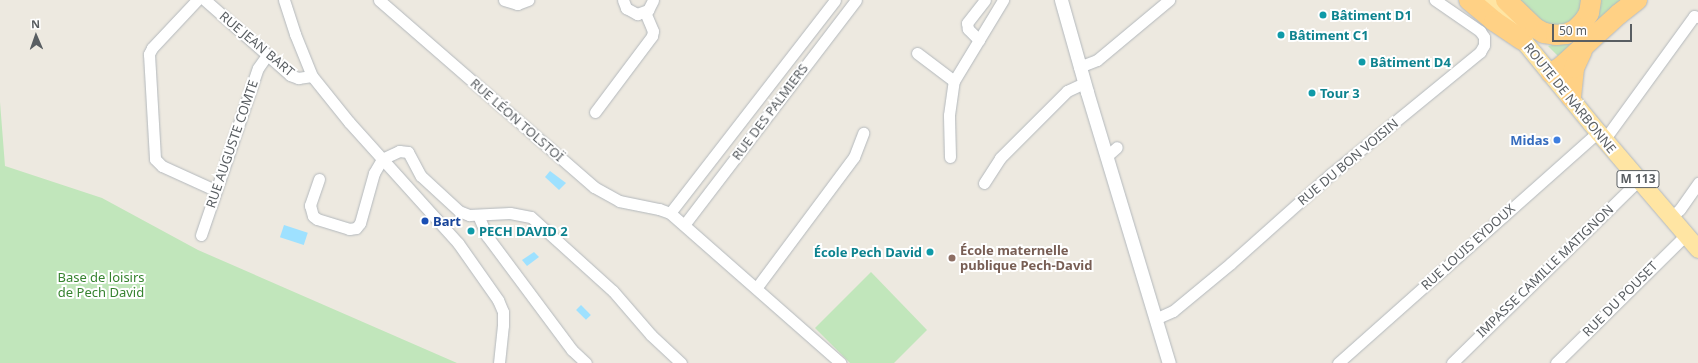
<!DOCTYPE html>
<html>
<head>
<meta charset="utf-8">
<style>
	body { margin:0 }
	#map { position:relative; width:1698px; height:363px; overflow:hidden; background:#ede9e0; font-family:"Noto Sans",sans-serif }
	div>[style] { position:absolute }
	.green>* { inset:0; background:#c1e6bb }
	.water>* { inset:0; background:#9ee1ff; transform-origin:0 0 }
	.roads { filter:drop-shadow(0 0 1px #b3b8bc) drop-shadow(0 0 1px #b3b8bc) }
	.minor>* { height:11px; margin:-5.5px; padding:0 5.5px; transform-origin:5.5px; border-radius:5.5px; background:#fff }
	.tertiary>* { height:13px; margin:-6.5px; padding:0 6.5px; transform-origin:6.5px; border-radius:6.5px; background:#fff }
	.primary>* { height:17px; margin:-8.5px; padding:0 8.5px; transform-origin:8.5px; border-radius:8.5px; background:#ffe5a3 }
	.motorway>* { height:20px; margin:-10px; padding:0 10px; transform-origin:10px; border-radius:10px; background:#ffd185 }
	.dots>* { width:11px; height:11px; translate:-50% -50%; box-sizing:border-box; border:2px solid #fff; border-radius:50% }
	span { translate:-50% -50%; white-space:nowrap; text-align:center; line-height:1.15; -webkit-text-stroke:4px #fff; paint-order:stroke }
	.shield-label span { padding:1px 3px; background:#fff; border:1px solid; border-radius:3px; -webkit-text-stroke-width:0 }
	.shield-label { font-size:12px; color:#595e62; font-weight:700 }
	.culture-label { font-size:13px; color:#0d838f; font-weight:700 }
	.left { translate:0 -50%; text-align:left }
	.right { translate:-100% -50%; text-align:right }
	.street-label { font-size:13px; color:#595e62 }
	.shop-label { font-size:13px; color:#366cbe; font-weight:700 }
	.transit-label { font-size:13px; color:#164399; font-weight:700 }
	.education-label { font-size:13px; color:#785e54; font-weight:700 }
	.park-label { font-size:13px; color:#378330 }
	.north { position:absolute; left:16px; top:16px; width:40px; height:40px; -webkit-text-stroke:3px #fff; paint-order:stroke; rotate:358deg; font-size:11px; font-weight:700; line-height:16px; text-align:center; color:#595e62 }
	.north::after { content:''; display:block; margin:auto; width:14px; height:18px; background:#595e62; clip-path:polygon(50% 0,100% 100%,50% 72%,0 100%) }
	.scale { position:absolute; left:1552px; top:24px; width:80px; height:18px; box-sizing:border-box; border:2px solid #595e62; border-top:0; padding-left:5px; font-size:12px; line-height:14px; white-space:nowrap; color:#595e62; -webkit-text-stroke:3px #fff; paint-order:stroke }
</style>
</head>
<body>
<div id="map">
	<div class="green">
		<div style="clip-path:polygon(1516px 0,1582px 0,1580px 11px,1566px 26px,1547px 28px)"></div>
		<div style="clip-path:polygon(1597px 0,1629px 0,1560px 58px,1548px 46px,1555px 44px)"></div>
		<div style="clip-path:polygon(0 102px,5px 166px,102px 198px,198px 250px,457px 363px,0 363px)"></div>
		<div style="clip-path:polygon(871px 272px,927px 330px,894px 363px,850px 363px,815px 328px)"></div>
	</div>
	<div class="water">
		<div style="clip-path:polygon(550px 171px,566px 183px,559px 190px,545px 177px)"></div>
		<div style="left:284px;top:225px;width:25px;height:13px;rotate:18deg"></div>
		<div style="clip-path:polygon(534px 252px,539px 257px,527px 266px,522px 260px)"></div>
		<div style="left:581px;top:305px;width:14px;height:7px;rotate:45deg"></div>
	</div>
	<div class="roads">
		<div class="minor">
			<div style="left:197px;top:0;width:66px;rotate:133.2deg"></div>
			<div style="left:152px;top:48px;width:7px;rotate:117deg"></div>
			<div style="left:149px;top:54px;width:105px;rotate:86.7deg"></div>
			<div style="left:155px;top:159px;width:10px;rotate:45deg"></div>
			<div style="left:162px;top:166px;width:58px;rotate:24.4deg"></div>
			<div style="left:205px;top:0;width:113px;rotate:41.4deg"></div>
			<div style="left:290px;top:75px;width:9px;rotate:21deg"></div>
			<div style="left:298px;top:78px;width:14px;rotate:-8deg"></div>
			<div style="left:284px;top:0;width:36px;rotate:72deg"></div>
			<div style="left:295px;top:34px;width:45px;rotate:68deg"></div>
			<div style="left:312px;top:76px;width:59px;rotate:51.2deg"></div>
			<div style="left:349px;top:122px;width:163px;rotate:48deg"></div>
			<div style="left:458px;top:243px;width:70px;rotate:54.9deg"></div>
			<div style="left:498px;top:300px;width:13px;rotate:67deg"></div>
			<div style="left:503px;top:312px;width:13px;rotate:90deg"></div>
			<div style="left:503px;top:325px;width:38px;rotate:96deg"></div>
			<div style="left:379px;top:0;width:285px;rotate:41deg"></div>
			<div style="left:594px;top:187px;width:29px;rotate:29deg"></div>
			<div style="left:619px;top:201px;width:41px;rotate:11.3deg"></div>
			<div style="left:659px;top:209px;width:12px;rotate:20deg"></div>
			<div style="left:670px;top:213px;width:227px;rotate:41.3deg"></div>
			<div style="left:504px;top:0;width:14px;rotate:17deg"></div>
			<div style="left:517px;top:4px;width:12px;rotate:-20deg"></div>
			<div style="left:623px;top:0;width:9px;rotate:69deg"></div>
			<div style="left:626px;top:8px;width:13px;rotate:29deg"></div>
			<div style="left:637px;top:14px;width:12px;rotate:-20deg"></div>
			<div style="left:648px;top:10px;width:11px;rotate:-63deg"></div>
			<div style="left:979px;top:40px;width:16px;rotate:-135deg"></div>
			<div style="left:968px;top:29px;width:6px;rotate:-99deg"></div>
			<div style="left:967px;top:23px;width:29px;rotate:-52deg"></div>
			<div style="left:917px;top:53px;width:46px;rotate:37.1deg"></div>
			<div style="left:1079px;top:67px;width:19px;rotate:-21deg"></div>
			<div style="left:1097px;top:60px;width:94px;rotate:-39.8deg"></div>
			<div style="left:595px;top:112px;width:95px;rotate:-53.1deg"></div>
			<div style="left:652px;top:36px;width:5px;rotate:-79deg"></div>
			<div style="left:653px;top:31px;width:21px;rotate:-113deg"></div>
			<div style="left:1604px;top:140px;width:153px;rotate:-54deg"></div>
			<div style="left:1694px;top:16px;width:4px;rotate:14deg"></div>
			<div style="left:1107px;top:156px;width:13px;rotate:-42deg"></div>
			<div style="left:950px;top:157px;width:42px;rotate:-91.4deg"></div>
			<div style="left:949px;top:115px;width:34px;rotate:-82deg"></div>
			<div style="left:954px;top:81px;width:95px;rotate:-58.8deg"></div>
			<div style="left:319px;top:179px;width:28px;rotate:109deg"></div>
			<div style="left:310px;top:205px;width:11px;rotate:75deg"></div>
			<div style="left:313px;top:216px;width:5px;rotate:37deg"></div>
			<div style="left:317px;top:219px;width:34px;rotate:17deg"></div>
			<div style="left:349px;top:229px;width:7px;rotate:-8deg"></div>
			<div style="left:356px;top:228px;width:6px;rotate:-51deg"></div>
			<div style="left:360px;top:223px;width:52px;rotate:-74.4deg"></div>
			<div style="left:374px;top:173px;width:16px;rotate:-60deg"></div>
			<div style="left:382px;top:159px;width:19px;rotate:-25deg"></div>
			<div style="left:399px;top:151px;width:9px;rotate:6deg"></div>
			<div style="left:408px;top:152px;width:27px;rotate:62deg"></div>
			<div style="left:421px;top:176px;width:52px;rotate:42.6deg"></div>
			<div style="left:459px;top:211px;width:11px;rotate:22deg"></div>
			<div style="left:469px;top:215px;width:41px;rotate:-2.8deg"></div>
			<div style="left:510px;top:213px;width:21px;rotate:11deg"></div>
			<div style="left:531px;top:217px;width:110px;rotate:42.1deg"></div>
			<div style="left:613px;top:291px;width:58px;rotate:49.2deg"></div>
			<div style="left:651px;top:335px;width:41px;rotate:43deg"></div>
			<div style="left:984px;top:183px;width:30px;rotate:-57deg"></div>
			<div style="left:1000px;top:158px;width:95px;rotate:-45deg"></div>
			<div style="left:1067px;top:91px;width:19px;rotate:-25deg"></div>
			<div style="left:670px;top:213px;width:269px;rotate:-52.2deg"></div>
			<div style="left:478px;top:215px;width:23px;rotate:67deg"></div>
			<div style="left:487px;top:236px;width:142px;rotate:53.3deg"></div>
			<div style="left:572px;top:350px;width:19px;rotate:43deg"></div>
			<div style="left:1670px;top:218px;width:13px;rotate:-42deg"></div>
			<div style="left:1680px;top:209px;width:32px;rotate:-55deg"></div>
			<div style="left:684px;top:225px;width:283px;rotate:-52.6deg"></div>
			<div style="left:201px;top:235px;width:176px;rotate:-71.2deg"></div>
			<div style="left:258px;top:68px;width:16px;rotate:-55deg"></div>
			<div style="left:757px;top:287px;width:162px;rotate:-53.3deg"></div>
			<div style="left:854px;top:157px;width:26px;rotate:-69deg"></div>
			<div style="left:1155px;top:319px;width:20px;rotate:-24deg"></div>
			<div style="left:1173px;top:311px;width:75px;rotate:-39.6deg"></div>
			<div style="left:1231px;top:263px;width:134px;rotate:-41.7deg"></div>
			<div style="left:1331px;top:174px;width:193px;rotate:-39.3deg"></div>
			<div style="left:1480px;top:52px;width:8px;rotate:-60deg"></div>
			<div style="left:1484px;top:45px;width:8px;rotate:-90deg"></div>
			<div style="left:1484px;top:37px;width:7px;rotate:-124deg"></div>
			<div style="left:1480px;top:31px;width:55px;rotate:-145.4deg"></div>
			<div style="left:1338px;top:363px;width:348px;rotate:-41.6deg"></div>
			<div style="left:1452px;top:363px;width:262px;rotate:-44.4deg"></div>
			<div style="left:1556px;top:363px;width:181px;rotate:-44.6deg"></div>
		</div>
		<div class="tertiary">
			<div style="left:1061px;top:0;width:96px;rotate:74.2deg"></div>
			<div style="left:1087px;top:92px;width:283px;rotate:73.2deg"></div>
		</div>
		<div class="primary">
			<div style="left:1490px;top:0;width:171px;rotate:50.7deg"></div>
			<div style="left:1598px;top:132px;width:154px;rotate:49.5deg"></div>
		</div>
		<div class="motorway">
			<div style="left:1469px;top:0;width:33px;rotate:40deg"></div>
			<div style="left:1494px;top:21px;width:34px;rotate:34deg"></div>
			<div style="left:1506px;top:0;width:40px;rotate:44deg"></div>
			<div style="left:1535px;top:28px;width:10px;rotate:29deg"></div>
			<div style="left:1544px;top:33px;width:12px;rotate:9deg"></div>
			<div style="left:1556px;top:35px;width:10px;rotate:-6deg"></div>
			<div style="left:1566px;top:34px;width:10px;rotate:-24deg"></div>
			<div style="left:1575px;top:30px;width:13px;rotate:-45deg"></div>
			<div style="left:1584px;top:21px;width:9px;rotate:-58deg"></div>
			<div style="left:1589px;top:13px;width:13px;rotate:-81deg"></div>
			<div style="left:1551px;top:73px;width:13px;rotate:-32deg"></div>
			<div style="left:1562px;top:66px;width:77px;rotate:-42.4deg"></div>
			<div style="left:1619px;top:14px;width:23px;rotate:-38deg"></div>
			<div style="left:1571px;top:97px;width:29px;rotate:-84deg"></div>
			<div style="left:1574px;top:68px;width:19px;rotate:-65deg"></div>
		</div>
	</div>
	<div class="dots">
		<div style="left:1323px;top:15px;background:#0f9aa8"></div>
		<div style="left:1281px;top:35px;background:#0f9aa8"></div>
		<div style="left:1362px;top:62px;background:#0f9aa8"></div>
		<div style="left:1312px;top:93px;background:#0f9aa8"></div>
		<div style="left:1557px;top:140px;background:#3f7fe0"></div>
		<div style="left:425px;top:221px;background:#1a4fb4"></div>
		<div style="left:471px;top:231px;background:#0f9aa8"></div>
		<div style="left:930px;top:252px;background:#0f9aa8"></div>
		<div style="left:952px;top:258px;background:#8d6e63"></div>
	</div>
	<div class="shield-label">
		<span style="left:1638px;top:179px">M 113</span>
	</div>
	<div class="culture-label">
		<span class="left" style="left:1331px;top:15px">Bâtiment D1</span>
		<span class="left" style="left:1289px;top:35px">Bâtiment C1</span>
		<span class="left" style="left:1370px;top:62px">Bâtiment D4</span>
		<span class="left" style="left:1320px;top:93px">Tour 3</span>
		<span class="left" style="left:479px;top:231px">PECH DAVID 2</span>
		<span class="right" style="left:922px;top:252px">École Pech David</span>
	</div>
	<div class="street-label">
		<span style="left:257px;top:44px;rotate:40deg">RUE JEAN BART</span>
		<span style="left:1570px;top:98px;rotate:51deg">ROUTE DE NARBONNE</span>
		<span style="left:770px;top:112px;rotate:-53deg">RUE DES PALMIERS</span>
		<span style="left:517px;top:120px;rotate:41deg">RUE LÉON TOLSTOÏ</span>
		<span style="left:232px;top:144px;rotate:-71deg">RUE AUGUSTE COMTE</span>
		<span style="left:1348px;top:162px;rotate:-40deg">RUE DU BON VOISIN</span>
		<span style="left:1468px;top:247px;rotate:-42deg">RUE LOUIS EYDOUX</span>
		<span style="left:1545px;top:271px;rotate:-44deg">IMPASSE CAMILLE MATIGNON</span>
		<span style="left:1620px;top:299px;rotate:-45deg">RUE DU POUSET</span>
	</div>
	<div class="shop-label">
		<span class="right" style="left:1549px;top:140px">Midas</span>
	</div>
	<div class="transit-label">
		<span class="left" style="left:433px;top:221px">Bart</span>
	</div>
	<div class="education-label">
		<span class="left" style="left:960px;top:258px">École maternelle<br>publique Pech-David</span>
	</div>
	<div class="park-label">
		<span style="left:101px;top:285px">Base de loisirs<br>de Pech David</span>
	</div>
	<div class="north">N</div>
	<div class="scale">50 m</div>
</div>
</body>
</html>
